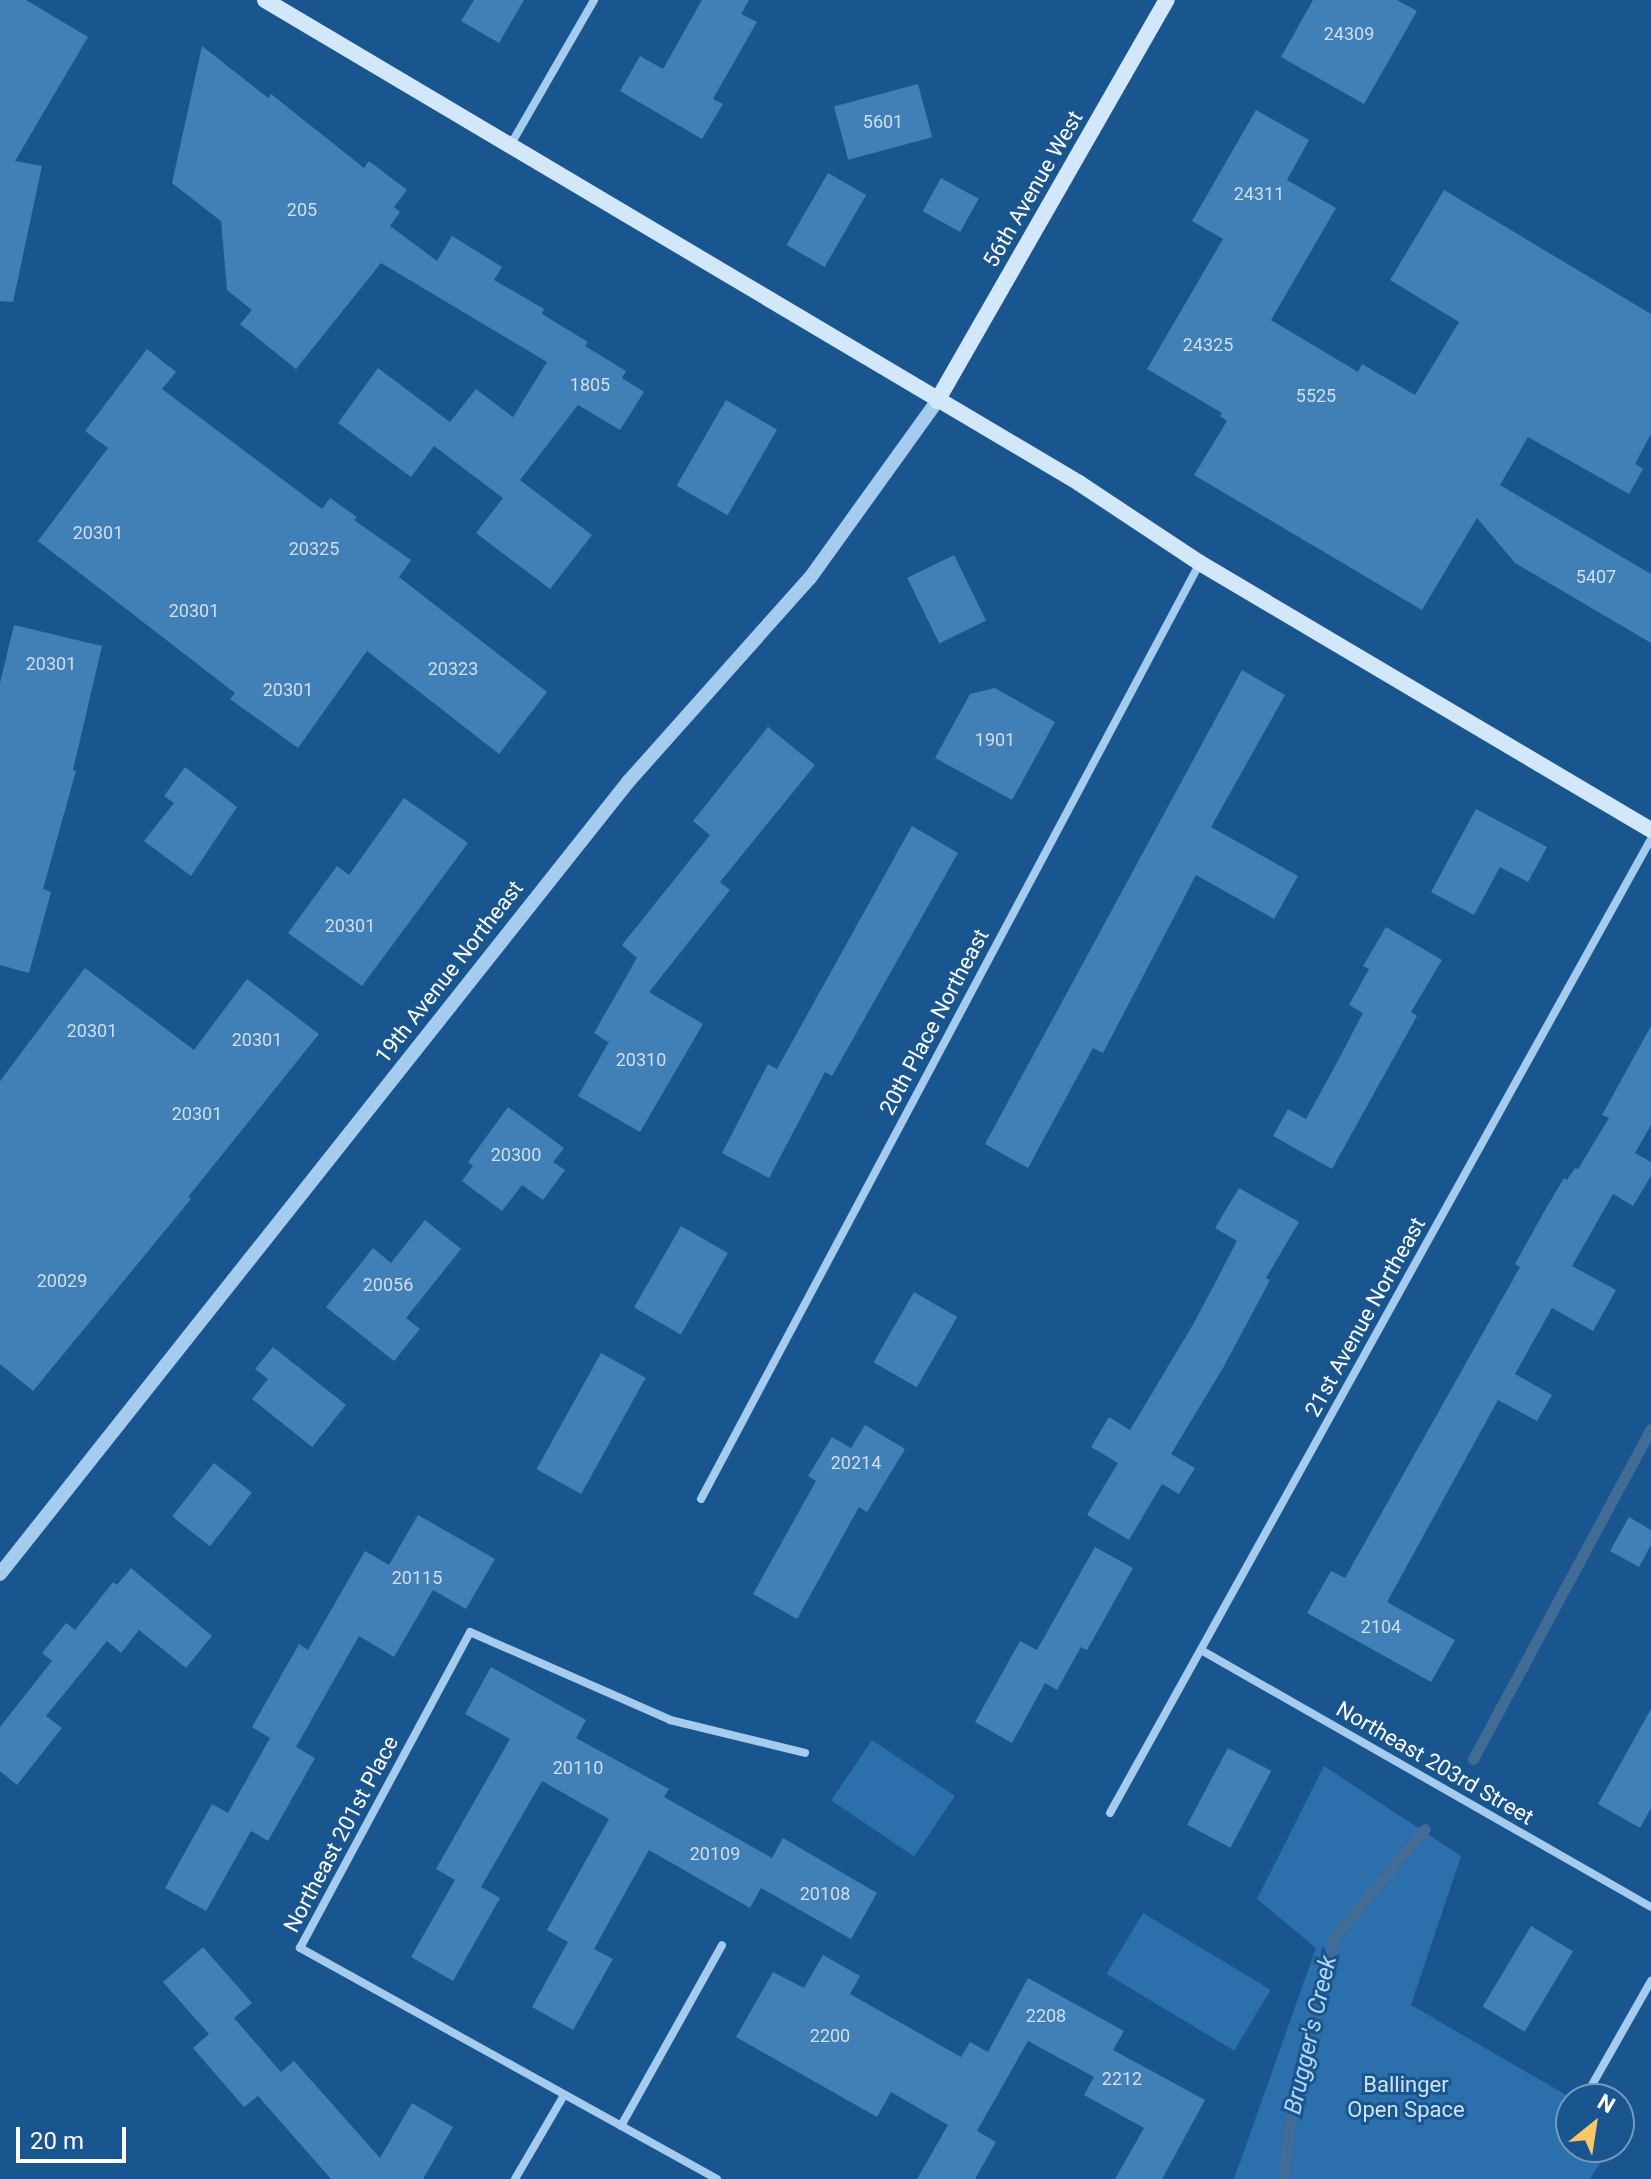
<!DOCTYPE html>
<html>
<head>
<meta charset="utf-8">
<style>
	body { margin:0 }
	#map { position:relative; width:1651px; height:2179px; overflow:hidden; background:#19558e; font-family:Roboto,sans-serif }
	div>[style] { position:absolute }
	.green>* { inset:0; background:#2b6fad; transform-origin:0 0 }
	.stream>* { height:11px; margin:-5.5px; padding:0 5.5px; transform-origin:5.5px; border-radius:5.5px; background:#406c95 }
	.building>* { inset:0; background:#417fb7; transform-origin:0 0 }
	.minor>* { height:8px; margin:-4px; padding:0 4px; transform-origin:4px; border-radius:4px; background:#a5ccef }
	.tertiary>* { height:14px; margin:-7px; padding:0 7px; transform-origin:7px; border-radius:7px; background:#a5ccef }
	.secondary>* { height:16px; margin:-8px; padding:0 8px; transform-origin:8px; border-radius:8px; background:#d3e7fa }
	span { translate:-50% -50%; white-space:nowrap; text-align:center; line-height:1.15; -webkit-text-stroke:6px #19558e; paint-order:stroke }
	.number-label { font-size:18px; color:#d0dfed }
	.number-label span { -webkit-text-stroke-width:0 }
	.street-label { font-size:22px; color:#fff }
	.park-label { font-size:22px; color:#cce4fb }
	.water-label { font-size:24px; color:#b1d6f6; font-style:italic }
	.north { position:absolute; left:1555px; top:2083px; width:80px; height:80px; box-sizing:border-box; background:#19558e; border:2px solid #7599bb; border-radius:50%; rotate:30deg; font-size:22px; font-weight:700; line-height:32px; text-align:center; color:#fff }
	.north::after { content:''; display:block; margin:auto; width:28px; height:36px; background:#ffc663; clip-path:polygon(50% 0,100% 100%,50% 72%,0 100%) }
	.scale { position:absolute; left:16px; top:2127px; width:110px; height:36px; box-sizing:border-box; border:4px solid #fff; border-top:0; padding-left:10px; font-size:24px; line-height:28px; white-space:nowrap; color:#fff; -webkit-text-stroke:6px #19558e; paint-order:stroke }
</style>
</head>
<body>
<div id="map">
	<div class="green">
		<div style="left:872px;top:1740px;width:100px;height:73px;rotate:34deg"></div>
		<div style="clip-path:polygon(1324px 1766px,1461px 1856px,1411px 2005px,1573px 2099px,1571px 2147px,1610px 2147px,1590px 2179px,1234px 2179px,1316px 1948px,1257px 1899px)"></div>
		<div style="left:1143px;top:1913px;width:149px;height:71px;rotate:31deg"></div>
	</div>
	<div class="stream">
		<div style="left:1473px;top:1759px;width:375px;rotate:-61.7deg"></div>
		<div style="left:1283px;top:2179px;width:91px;rotate:-83deg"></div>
		<div style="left:1294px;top:2089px;width:157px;rotate:-75.3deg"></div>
		<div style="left:1334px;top:1937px;width:141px;rotate:-49.9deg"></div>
	</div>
	<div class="building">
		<div style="clip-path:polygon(0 0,26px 0,88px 37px,15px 161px,42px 166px,13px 302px,0 301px)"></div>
		<div style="clip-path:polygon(474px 0,524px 0,499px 43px,461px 21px)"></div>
		<div style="clip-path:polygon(702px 0,749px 0,741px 14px,757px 22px,713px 99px,723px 104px,702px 139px,620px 91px,640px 56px,663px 69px)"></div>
		<div style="clip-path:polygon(1313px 0,1397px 0,1417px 11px,1364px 104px,1281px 57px)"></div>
		<div style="clip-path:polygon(202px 46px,268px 98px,271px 94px,364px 168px,369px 161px,407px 190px,394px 207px,400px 212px,390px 226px,437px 261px,452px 236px,502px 267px,494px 280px,544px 309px,542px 314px,588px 342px,585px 346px,626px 371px,622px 378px,644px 392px,620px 430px,578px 405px,520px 480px,592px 535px,550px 589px,476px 533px,503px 498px,434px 446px,411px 477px,338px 423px,378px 368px,450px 422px,476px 389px,513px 417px,547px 362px,381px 263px,296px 369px,240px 324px,252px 310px,227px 290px,221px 221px,172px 183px)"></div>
		<div style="left:918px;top:84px;width:55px;height:87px;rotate:75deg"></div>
		<div style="clip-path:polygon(1256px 110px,1309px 140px,1287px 180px,1336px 208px,1271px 320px,1358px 372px,1362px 364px,1415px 395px,1459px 322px,1390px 280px,1444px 190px,1651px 314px,1651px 434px,1635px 464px,1643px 469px,1629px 494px,1528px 437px,1500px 485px,1651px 574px,1651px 643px,1515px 563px,1477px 518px,1422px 610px,1194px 475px,1227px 421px,1220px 416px,1222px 413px,1147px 369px,1223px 239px,1192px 221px)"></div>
		<div style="left:828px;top:173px;width:44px;height:83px;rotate:30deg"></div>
		<div style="left:941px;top:178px;width:43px;height:38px;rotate:29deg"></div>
		<div style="clip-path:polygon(147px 349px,176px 372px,162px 389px,322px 509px,330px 498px,357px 517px,354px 520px,411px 560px,399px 577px,547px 692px,499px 754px,367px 651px,298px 748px,230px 699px,235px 693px,38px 541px,108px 448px,85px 431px)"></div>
		<div style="left:726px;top:400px;width:59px;height:99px;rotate:30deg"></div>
		<div style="left:954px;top:555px;width:73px;height:52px;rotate:64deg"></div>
		<div style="clip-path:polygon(14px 625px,102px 646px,73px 770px,76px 771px,43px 889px,51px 892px,29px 973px,0 965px,0 683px)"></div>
		<div style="clip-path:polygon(1242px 670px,1285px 695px,1211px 827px,1298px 876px,1274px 919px,1196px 875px,1103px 1053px,1093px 1048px,1028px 1168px,985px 1144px)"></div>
		<div style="clip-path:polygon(995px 688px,1055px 722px,1012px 800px,935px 758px,970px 694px)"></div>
		<div style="clip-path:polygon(768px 727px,815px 765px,720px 882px,730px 890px,649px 992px,703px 1024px,640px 1132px,578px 1096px,610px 1040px,608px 1042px,594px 1033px,637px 958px,622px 945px,710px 835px,693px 821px)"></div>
		<div style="clip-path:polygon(185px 767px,237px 807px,191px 876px,144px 841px,174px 803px,164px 796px)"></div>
		<div style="clip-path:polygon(404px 798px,468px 843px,362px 986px,288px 933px,337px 866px,349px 875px)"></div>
		<div style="clip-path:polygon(1476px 809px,1547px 847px,1528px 882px,1500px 867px,1474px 915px,1431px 892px)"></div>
		<div style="clip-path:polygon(912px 826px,958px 853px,832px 1076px,825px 1072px,769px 1178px,722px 1153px,768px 1064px,777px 1069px)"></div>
		<div style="clip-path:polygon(1386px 927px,1442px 960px,1411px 1012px,1417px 1016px,1332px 1169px,1273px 1136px,1288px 1109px,1306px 1119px,1334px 1068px,1363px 1013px,1349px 1005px,1369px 969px,1363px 966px)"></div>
		<div style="clip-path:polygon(85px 968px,194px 1050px,247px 979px,319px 1034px,188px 1197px,191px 1199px,33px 1391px,0 1364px,0 1081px)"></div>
		<div style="clip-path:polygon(1651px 1026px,1651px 1125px,1635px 1153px,1651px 1162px,1651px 1176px,1633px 1206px,1613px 1194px,1572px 1266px,1616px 1290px,1593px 1331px,1552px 1308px,1515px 1374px,1552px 1395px,1537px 1421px,1498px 1400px,1387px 1602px,1455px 1640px,1431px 1682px,1307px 1613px,1331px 1571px,1345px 1578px,1520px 1267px,1515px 1264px,1545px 1210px,1564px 1178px,1567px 1180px,1575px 1168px,1578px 1169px,1609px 1118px,1602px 1115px)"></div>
		<div style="clip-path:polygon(508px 1107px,564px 1148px,553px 1162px,565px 1170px,543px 1200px,522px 1185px,502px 1211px,462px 1181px,473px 1166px,468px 1162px)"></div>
		<div style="clip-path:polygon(1239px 1188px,1299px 1222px,1266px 1278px,1270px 1280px,1223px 1368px,1171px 1454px,1195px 1468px,1179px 1494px,1162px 1484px,1129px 1540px,1087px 1515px,1118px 1463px,1091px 1447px,1109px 1417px,1130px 1430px,1194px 1323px,1237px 1241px,1215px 1228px)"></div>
		<div style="clip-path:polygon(425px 1220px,461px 1249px,406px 1318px,420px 1329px,394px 1361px,326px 1307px,373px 1248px,391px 1263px)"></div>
		<div style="left:681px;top:1226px;width:54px;height:94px;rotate:30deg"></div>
		<div style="left:914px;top:1292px;width:50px;height:81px;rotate:30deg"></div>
		<div style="clip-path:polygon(273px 1347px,346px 1405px,312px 1447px,252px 1399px,268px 1379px,255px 1369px)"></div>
		<div style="left:601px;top:1353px;width:51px;height:133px;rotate:29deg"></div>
		<div style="clip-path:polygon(865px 1425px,905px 1449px,867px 1512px,859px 1507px,797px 1619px,753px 1594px,816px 1481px,808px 1476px,832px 1437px,851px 1448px)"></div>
		<div style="left:214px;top:1463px;width:48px;height:68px;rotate:38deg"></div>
		<div style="clip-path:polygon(418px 1515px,495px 1559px,466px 1609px,433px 1590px,394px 1657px,359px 1636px,296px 1747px,315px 1758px,268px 1841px,251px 1831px,206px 1911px,165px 1888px,212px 1804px,228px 1813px,270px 1738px,252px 1727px,299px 1644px,308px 1650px,365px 1551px,389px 1565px)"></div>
		<div style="clip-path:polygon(1629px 1517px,1651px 1530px,1651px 1545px,1639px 1567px,1610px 1551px)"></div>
		<div style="clip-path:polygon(1095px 1547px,1133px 1568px,1087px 1650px,1081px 1647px,1057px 1690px,1045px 1683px,1012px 1743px,975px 1722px,1020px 1641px,1037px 1650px)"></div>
		<div style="clip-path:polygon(131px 1568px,212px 1636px,186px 1668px,139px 1630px,121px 1653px,107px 1641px,46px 1716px,62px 1728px,17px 1785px,0 1771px,0 1727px,52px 1661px,42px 1653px,66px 1623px,75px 1630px,113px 1582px,117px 1585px)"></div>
		<div style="clip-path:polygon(491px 1667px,586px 1720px,576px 1738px,669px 1789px,664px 1797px,772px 1858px,783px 1838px,877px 1893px,851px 1939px,761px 1888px,750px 1908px,649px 1850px,594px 1949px,613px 1959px,573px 2030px,532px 2007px,568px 1942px,547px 1930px,609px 1819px,542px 1781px,481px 1887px,500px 1898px,453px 1981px,411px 1957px,455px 1880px,436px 1869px,510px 1739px,465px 1714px)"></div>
		<div style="clip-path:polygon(1651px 1709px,1651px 1808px,1640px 1828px,1598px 1804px)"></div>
		<div style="left:1228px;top:1748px;width:49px;height:87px;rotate:28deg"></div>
		<div style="left:1531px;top:1926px;width:49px;height:94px;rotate:31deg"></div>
		<div style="clip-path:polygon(203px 1947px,252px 2003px,234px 2018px,281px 2072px,294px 2061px,380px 2158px,412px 2103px,453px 2127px,423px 2179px,331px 2179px,258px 2096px,244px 2107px,193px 2048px,209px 2034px,163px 1982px)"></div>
		<div style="clip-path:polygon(823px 1955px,860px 1976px,850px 1994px,961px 2057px,970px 2042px,988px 2052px,1028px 1978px,1124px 2031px,1113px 2050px,1205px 2100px,1162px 2179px,1115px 2179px,1144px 2128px,1084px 2095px,1094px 2077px,1028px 2041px,977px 2131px,996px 2142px,975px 2179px,917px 2179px,948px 2125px,891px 2092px,877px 2117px,736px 2037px,773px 1972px,804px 1988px)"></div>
	</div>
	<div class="minor">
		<div style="left:511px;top:144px;width:166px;rotate:-60deg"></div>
		<div style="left:701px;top:1499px;width:1061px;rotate:-61.94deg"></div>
		<div style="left:1201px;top:1650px;width:518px;rotate:29.73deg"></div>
		<div style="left:1110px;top:1813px;width:1114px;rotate:-60.95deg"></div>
		<div style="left:1584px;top:2099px;width:136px;rotate:-60.4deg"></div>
		<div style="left:621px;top:2126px;width:207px;rotate:-60.8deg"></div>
		<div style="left:515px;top:2179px;width:97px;rotate:-59.7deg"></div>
		<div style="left:717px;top:2179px;width:477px;rotate:-151deg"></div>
		<div style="left:300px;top:1948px;width:359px;rotate:-61.7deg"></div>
		<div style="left:470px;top:1632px;width:219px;rotate:23.7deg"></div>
		<div style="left:670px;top:1720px;width:139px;rotate:13.7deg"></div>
	</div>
	<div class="tertiary">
		<div style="left:0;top:1574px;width:1011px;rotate:-51.59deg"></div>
		<div style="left:628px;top:782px;width:273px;rotate:-48.3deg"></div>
		<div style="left:810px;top:578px;width:218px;rotate:-54.3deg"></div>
	</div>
	<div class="secondary">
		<div style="left:265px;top:0;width:947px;rotate:30.68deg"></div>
		<div style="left:1079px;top:483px;width:145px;rotate:33.5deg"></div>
		<div style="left:1200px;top:563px;width:524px;rotate:30.63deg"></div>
		<div style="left:937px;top:401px;width:462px;rotate:-60.2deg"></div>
	</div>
	<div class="number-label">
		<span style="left:1349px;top:34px">24309</span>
		<span style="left:883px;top:122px">5601</span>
		<span style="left:1259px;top:194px">24311</span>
		<span style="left:302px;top:210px">205</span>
		<span style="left:1208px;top:345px">24325</span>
		<span style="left:590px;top:385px">1805</span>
		<span style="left:1316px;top:396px">5525</span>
		<span style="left:98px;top:533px">20301</span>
		<span style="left:314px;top:549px">20325</span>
		<span style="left:1596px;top:577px">5407</span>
		<span style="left:194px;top:611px">20301</span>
		<span style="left:51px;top:664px">20301</span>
		<span style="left:453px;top:669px">20323</span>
		<span style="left:288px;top:690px">20301</span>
		<span style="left:995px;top:740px">1901</span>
		<span style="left:350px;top:926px">20301</span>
		<span style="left:92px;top:1031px">20301</span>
		<span style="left:257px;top:1040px">20301</span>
		<span style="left:641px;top:1060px">20310</span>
		<span style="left:197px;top:1114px">20301</span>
		<span style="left:516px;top:1155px">20300</span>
		<span style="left:62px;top:1281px">20029</span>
		<span style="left:388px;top:1285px">20056</span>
		<span style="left:856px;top:1463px">20214</span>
		<span style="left:417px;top:1578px">20115</span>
		<span style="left:1381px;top:1627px">2104</span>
		<span style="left:578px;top:1768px">20110</span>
		<span style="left:715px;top:1854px">20109</span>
		<span style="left:825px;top:1894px">20108</span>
		<span style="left:1046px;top:2016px">2208</span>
		<span style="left:830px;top:2036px">2200</span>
		<span style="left:1122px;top:2079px">2212</span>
	</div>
	<div class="street-label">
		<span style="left:1033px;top:189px;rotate:-60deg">56th Avenue West</span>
		<span style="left:449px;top:972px;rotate:-52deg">19th Avenue Northeast</span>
		<span style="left:934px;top:1022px;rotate:-62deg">20th Place Northeast</span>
		<span style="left:1365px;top:1317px;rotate:-61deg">21st Avenue Northeast</span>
		<span style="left:1435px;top:1763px;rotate:30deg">Northeast 203rd Street</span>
		<span style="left:341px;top:1834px;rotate:-62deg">Northeast 201st Place</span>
	</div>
	<div class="park-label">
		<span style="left:1406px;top:2097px">Ballinger<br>Open Space</span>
	</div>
	<div class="water-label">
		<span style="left:1311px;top:2035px;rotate:-77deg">Brugger's Creek</span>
	</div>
	<div class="north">N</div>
	<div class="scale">20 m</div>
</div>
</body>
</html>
